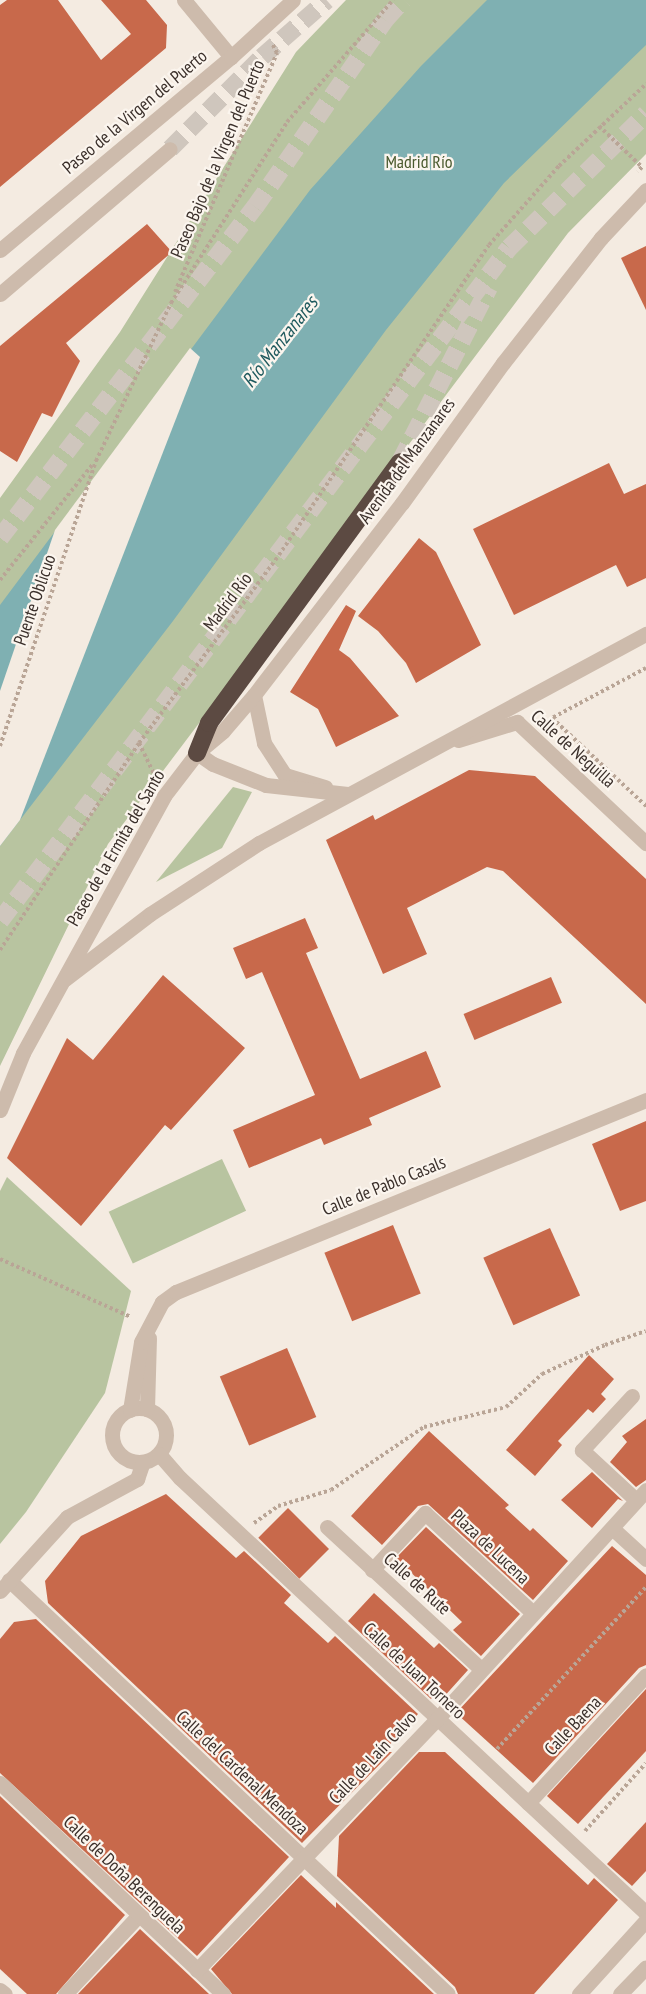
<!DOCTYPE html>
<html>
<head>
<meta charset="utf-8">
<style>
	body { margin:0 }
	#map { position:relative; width:646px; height:1994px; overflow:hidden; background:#f4ebe1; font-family:"PT Sans Narrow",sans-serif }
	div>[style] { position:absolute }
	.green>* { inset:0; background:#b8c4a0; transform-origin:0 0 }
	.water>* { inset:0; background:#7fb0b2 }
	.pier>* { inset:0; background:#f4ebe1 }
	.building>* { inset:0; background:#c8694b; transform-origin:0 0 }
	.motorway-tunnel>* { height:18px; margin-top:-9px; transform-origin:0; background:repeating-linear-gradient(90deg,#cfc6bd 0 18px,transparent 0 27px) }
	.path>* { height:4px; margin-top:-2px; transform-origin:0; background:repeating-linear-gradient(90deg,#b9a596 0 3px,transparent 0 6px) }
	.pedestrian>* { height:15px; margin:-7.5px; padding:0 7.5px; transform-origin:7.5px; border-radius:7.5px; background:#cdbbac }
	.minor>* { height:15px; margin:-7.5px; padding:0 7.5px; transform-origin:7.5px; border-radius:7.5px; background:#cdbbac }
	.minor>.ring { margin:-7.5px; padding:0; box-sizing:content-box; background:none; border:15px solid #cdbbac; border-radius:50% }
	.tertiary>* { height:15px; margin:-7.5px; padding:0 7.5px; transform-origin:7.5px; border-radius:7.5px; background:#cdbbac }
	.motorway>* { height:18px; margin:-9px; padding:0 9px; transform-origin:9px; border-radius:9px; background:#5c4a42 }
	span { translate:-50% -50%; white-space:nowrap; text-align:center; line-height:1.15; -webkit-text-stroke:4.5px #fbf5ee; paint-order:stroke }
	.street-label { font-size:18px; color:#3b302b }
	.park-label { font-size:18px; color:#4a5a2e }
	.water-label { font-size:20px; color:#1f5a5e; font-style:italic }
</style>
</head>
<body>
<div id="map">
	<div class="green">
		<div style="clip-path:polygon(346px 0,646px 0,646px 154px,568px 233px,108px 844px,0 1066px,0 498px,120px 332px,296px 52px)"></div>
		<div style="clip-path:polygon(233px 787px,252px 792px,222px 848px,156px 882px)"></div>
		<div style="left:222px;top:1159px;width:57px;height:125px;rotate:65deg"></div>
		<div style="clip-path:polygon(7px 1177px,131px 1291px,105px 1393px,26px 1512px,0 1544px,0 1191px)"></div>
	</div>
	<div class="water">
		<div style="clip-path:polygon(487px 0,646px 0,646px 45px,504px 183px,386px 330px,173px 621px,0 846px,0 605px,310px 190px,421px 66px)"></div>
	</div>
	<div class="pier">
		<div style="clip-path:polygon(190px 348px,200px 357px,20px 820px,0 846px,0 691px,55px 530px)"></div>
	</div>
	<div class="building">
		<div style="clip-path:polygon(7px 0,58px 0,101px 60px,131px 34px,101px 0,146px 0,167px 25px,166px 48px,0 187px,0 5px)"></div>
		<div style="clip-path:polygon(147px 224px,172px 252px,66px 343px,80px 361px,52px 417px,42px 413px,17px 462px,0 451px,0 346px)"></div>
		<div style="clip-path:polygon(646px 246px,646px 310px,621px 258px)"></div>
		<div style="clip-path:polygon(609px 463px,624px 494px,646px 484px,646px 578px,627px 587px,616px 565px,514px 615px,473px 529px)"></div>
		<div style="clip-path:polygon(419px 538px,436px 552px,481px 645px,416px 683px,406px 663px,378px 631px,358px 616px)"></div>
		<div style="clip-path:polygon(346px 605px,356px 611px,339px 650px,350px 658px,399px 716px,336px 747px,318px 709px,290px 692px)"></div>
		<div style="clip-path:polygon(469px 770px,535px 776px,646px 879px,646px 1004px,503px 871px,487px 867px,407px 908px,427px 954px,383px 974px,326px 840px,373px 815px,375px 820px)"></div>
		<div style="clip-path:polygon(305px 918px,318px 948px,306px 953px,360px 1079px,426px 1051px,441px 1087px,369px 1118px,372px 1125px,324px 1145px,321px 1138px,249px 1168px,233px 1130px,315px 1095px,262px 972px,246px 979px,233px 948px)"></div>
		<div style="clip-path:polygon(163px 975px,245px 1048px,171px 1130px,165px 1125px,81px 1226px,7px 1158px,67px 1038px,93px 1060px)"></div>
		<div style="left:551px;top:977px;width:28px;height:95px;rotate:67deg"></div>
		<div style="clip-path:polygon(646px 1121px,646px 1201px,620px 1211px,592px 1144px)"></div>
		<div style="left:393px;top:1225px;width:74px;height:74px;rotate:68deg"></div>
		<div style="left:550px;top:1228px;width:74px;height:73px;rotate:66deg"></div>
		<div style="left:287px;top:1348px;width:75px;height:73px;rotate:67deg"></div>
		<div style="clip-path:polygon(589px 1355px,614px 1379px,601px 1394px,606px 1399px,593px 1413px,588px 1409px,558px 1441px,562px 1445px,535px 1476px,506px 1450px)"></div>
		<div style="clip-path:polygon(646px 1419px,646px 1480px,636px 1487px,610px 1462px,627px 1442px,622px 1436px)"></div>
		<div style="clip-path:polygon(429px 1431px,509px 1505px,505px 1508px,530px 1531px,533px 1528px,568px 1561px,533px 1600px,428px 1504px,418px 1506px,382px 1545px,351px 1516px)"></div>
		<div style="clip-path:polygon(592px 1472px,623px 1501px,618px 1499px,592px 1528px,561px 1500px)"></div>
		<div style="clip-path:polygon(166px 1494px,236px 1558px,244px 1551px,291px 1595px,284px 1603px,328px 1643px,335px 1636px,418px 1714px,383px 1752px,392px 1752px,302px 1843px,48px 1603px,45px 1581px,81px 1536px)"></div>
		<div style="left:288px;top:1508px;width:58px;height:42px;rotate:45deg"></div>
		<div style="clip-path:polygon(426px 1527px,520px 1614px,481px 1656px,453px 1630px,462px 1622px,396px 1558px)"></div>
		<div style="clip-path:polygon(612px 1546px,646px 1575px,646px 1665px,639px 1668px,533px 1783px,456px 1713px)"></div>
		<div style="clip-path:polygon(374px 1593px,434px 1648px,439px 1643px,468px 1670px,441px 1700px,435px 1694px,431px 1699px,348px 1621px)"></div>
		<div style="clip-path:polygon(36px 1619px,289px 1857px,197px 1956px,0 1773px,0 1639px,14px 1622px)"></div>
		<div style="clip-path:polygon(646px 1689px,646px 1751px,578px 1824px,547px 1796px)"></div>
		<div style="clip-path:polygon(419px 1752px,445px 1752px,588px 1885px,594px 1878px,618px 1900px,534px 1994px,458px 1994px,455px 1987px,337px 1876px,339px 1836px)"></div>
		<div style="clip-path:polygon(0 1796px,125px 1915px,56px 1994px,27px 1994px,0 1969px)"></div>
		<div style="clip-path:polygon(646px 1822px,646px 1871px,632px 1886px,607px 1864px)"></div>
		<div style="clip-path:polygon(301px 1875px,336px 1908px,336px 1902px,434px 1994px,232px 1994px,211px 1969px)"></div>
		<div style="clip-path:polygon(140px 1929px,191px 1977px,209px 1994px,78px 1994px)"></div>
	</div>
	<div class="motorway-tunnel">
		<div style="left:170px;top:149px;width:130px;rotate:-45deg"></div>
		<div style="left:262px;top:57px;width:86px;rotate:-41.2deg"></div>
		<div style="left:400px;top:462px;width:196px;rotate:-63deg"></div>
		<div style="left:0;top:538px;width:418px;rotate:-52.4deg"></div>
		<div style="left:255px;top:207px;width:228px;rotate:-55.2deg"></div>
		<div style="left:385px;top:20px;width:27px;rotate:-48deg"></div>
		<div style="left:0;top:921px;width:844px;rotate:-52.9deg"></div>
		<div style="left:509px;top:248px;width:192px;rotate:-44.4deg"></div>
	</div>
	<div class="path">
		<div style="left:599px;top:126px;width:59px;rotate:43.6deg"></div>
		<div style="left:642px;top:167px;width:6px;rotate:135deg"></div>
		<div style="left:175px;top:292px;width:260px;rotate:-66.9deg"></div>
		<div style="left:277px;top:53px;width:11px;rotate:-117deg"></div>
		<div style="left:0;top:580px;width:149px;rotate:-51.3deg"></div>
		<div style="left:646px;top:668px;width:106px;rotate:152deg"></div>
		<div style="left:552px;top:718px;width:129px;rotate:43.1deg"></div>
		<div style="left:139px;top:743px;width:37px;rotate:64deg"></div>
		<div style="left:0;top:746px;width:301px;rotate:-71.4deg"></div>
		<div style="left:96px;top:461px;width:175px;rotate:-64.6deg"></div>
		<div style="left:171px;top:303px;width:215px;rotate:-57.3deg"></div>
		<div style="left:287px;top:122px;width:162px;rotate:-49deg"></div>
		<div style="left:0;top:950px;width:249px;rotate:-56.1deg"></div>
		<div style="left:139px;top:743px;width:234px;rotate:-53.3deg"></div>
		<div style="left:279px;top:555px;width:374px;rotate:-55.9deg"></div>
		<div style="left:489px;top:245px;width:106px;rotate:-48.5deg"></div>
		<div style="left:559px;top:166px;width:120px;rotate:-43.3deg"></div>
		<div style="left:0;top:1259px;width:143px;rotate:23.9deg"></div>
		<div style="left:254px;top:1523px;width:29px;rotate:-35deg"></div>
		<div style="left:278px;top:1506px;width:55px;rotate:-16.8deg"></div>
		<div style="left:331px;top:1490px;width:112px;rotate:-34.1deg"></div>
		<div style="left:424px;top:1427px;width:84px;rotate:-13.7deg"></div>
		<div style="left:506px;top:1407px;width:49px;rotate:-42.5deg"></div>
		<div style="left:542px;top:1374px;width:69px;rotate:-24.7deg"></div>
		<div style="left:605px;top:1345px;width:43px;rotate:-18.9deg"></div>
		<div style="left:497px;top:1749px;width:220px;rotate:-47.4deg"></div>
		<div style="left:585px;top:1831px;width:91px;rotate:-48.1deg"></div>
	</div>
	<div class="pedestrian">
		<div style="left:632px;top:1396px;width:74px;rotate:132.8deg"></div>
		<div style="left:582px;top:1450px;width:74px;rotate:42.8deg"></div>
		<div style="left:327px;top:1527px;width:209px;rotate:42.7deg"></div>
		<div style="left:372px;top:1570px;width:78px;rotate:-47.1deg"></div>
		<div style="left:425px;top:1513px;width:147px;rotate:42.8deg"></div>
		<div style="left:0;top:1990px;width:6px;rotate:39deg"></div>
		<div style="left:65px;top:1994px;width:107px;rotate:-46.9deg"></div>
	</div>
	<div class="minor">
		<div style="left:184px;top:0;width:74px;rotate:50.5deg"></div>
		<div style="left:0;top:250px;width:301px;rotate:-39.9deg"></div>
		<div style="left:231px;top:57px;width:84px;rotate:-42.6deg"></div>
		<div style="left:254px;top:695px;width:49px;rotate:78.2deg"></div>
		<div style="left:264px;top:743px;width:38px;rotate:57deg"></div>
		<div style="left:285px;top:775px;width:42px;rotate:16.7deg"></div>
		<div style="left:458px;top:740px;width:62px;rotate:-17deg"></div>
		<div style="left:517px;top:722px;width:177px;rotate:43.2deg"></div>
		<div style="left:197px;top:753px;width:34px;rotate:-40deg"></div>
		<div style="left:223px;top:731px;width:48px;rotate:-49.3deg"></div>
		<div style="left:254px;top:695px;width:242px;rotate:-52.4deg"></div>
		<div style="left:402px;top:503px;width:173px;rotate:-54.2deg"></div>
		<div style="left:503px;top:363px;width:159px;rotate:-51.9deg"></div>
		<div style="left:601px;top:238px;width:66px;rotate:-46.8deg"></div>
		<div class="ring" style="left:112px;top:1408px;width:39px;height:39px"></div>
		<div style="left:147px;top:1409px;width:71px;rotate:-88.4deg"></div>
		<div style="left:130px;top:1410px;width:69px;rotate:-80.8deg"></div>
		<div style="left:141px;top:1342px;width:45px;rotate:-62.3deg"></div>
		<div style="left:162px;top:1302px;width:17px;rotate:-36deg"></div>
		<div style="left:176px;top:1292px;width:508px;rotate:-22.22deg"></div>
		<div style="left:159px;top:1454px;width:32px;rotate:49deg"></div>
		<div style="left:180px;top:1478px;width:637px;rotate:43.03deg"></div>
		<div style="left:612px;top:1528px;width:46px;rotate:42.4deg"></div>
		<div style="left:9px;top:1580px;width:603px;rotate:43.32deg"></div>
		<div style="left:0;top:1591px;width:100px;rotate:-47.8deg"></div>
		<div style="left:67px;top:1517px;width:80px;rotate:-28.5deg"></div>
		<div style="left:137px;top:1479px;width:18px;rotate:-71deg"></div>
		<div style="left:0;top:1783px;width:307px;rotate:43.4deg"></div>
		<div style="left:528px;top:1803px;width:174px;rotate:-47.3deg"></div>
		<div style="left:197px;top:1970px;width:347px;rotate:-46.3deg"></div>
		<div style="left:437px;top:1719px;width:310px;rotate:-47.6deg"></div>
	</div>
	<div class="tertiary">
		<div style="left:0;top:294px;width:223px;rotate:-40.5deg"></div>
		<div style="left:65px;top:979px;width:107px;rotate:-37.4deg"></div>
		<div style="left:150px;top:914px;width:130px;rotate:-33.1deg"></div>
		<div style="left:259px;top:843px;width:440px;rotate:-28.4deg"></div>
		<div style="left:0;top:1110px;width:61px;rotate:-68deg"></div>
		<div style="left:23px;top:1053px;width:293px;rotate:-61.2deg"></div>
		<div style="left:164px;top:796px;width:54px;rotate:-52.5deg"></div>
		<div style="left:197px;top:753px;width:19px;rotate:35deg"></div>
		<div style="left:213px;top:764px;width:57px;rotate:21.6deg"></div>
		<div style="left:266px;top:785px;width:82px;rotate:6.3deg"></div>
		<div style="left:579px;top:1994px;width:100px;rotate:-47.8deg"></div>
		<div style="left:620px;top:1994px;width:37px;rotate:-46deg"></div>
	</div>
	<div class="motorway">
		<div style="left:197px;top:753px;width:32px;rotate:-68deg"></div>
		<div style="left:209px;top:723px;width:323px;rotate:-53.8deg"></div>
	</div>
	<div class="street-label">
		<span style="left:135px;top:112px;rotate:-40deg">Paseo de la Virgen del Puerto</span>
		<span style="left:218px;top:159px;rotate:-67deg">Paseo Bajo de la Virgen del Puerto</span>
		<span style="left:407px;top:461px;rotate:-54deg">Avenida del Manzanares</span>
		<span style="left:35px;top:600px;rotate:-71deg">Puente Oblicuo</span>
		<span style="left:228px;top:602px;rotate:-53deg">Madrid Río</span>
		<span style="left:573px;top:749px;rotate:42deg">Calle de Neguilla</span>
		<span style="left:116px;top:848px;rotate:-60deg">Paseo de la Ermita del Santo</span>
		<span style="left:384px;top:1186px;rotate:-22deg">Calle de Pablo Casals</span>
		<span style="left:490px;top:1547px;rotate:43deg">Plaza de Lucena</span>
		<span style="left:417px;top:1584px;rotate:42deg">Calle de Rute</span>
		<span style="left:414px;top:1671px;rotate:43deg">Calle de Juan Tornero</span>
		<span style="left:573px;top:1726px;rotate:-47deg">Calle Baena</span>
		<span style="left:373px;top:1758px;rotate:-47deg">Calle de Laín Calvo</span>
		<span style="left:242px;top:1773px;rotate:43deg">Calle del Cardenal Mendoza</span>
		<span style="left:124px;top:1875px;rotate:44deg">Calle de Doña Berenguela</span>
	</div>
	<div class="park-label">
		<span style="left:419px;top:162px">Madrid Río</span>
	</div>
	<div class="water-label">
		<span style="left:280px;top:342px;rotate:-52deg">Río Manzanares</span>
	</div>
</div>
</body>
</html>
